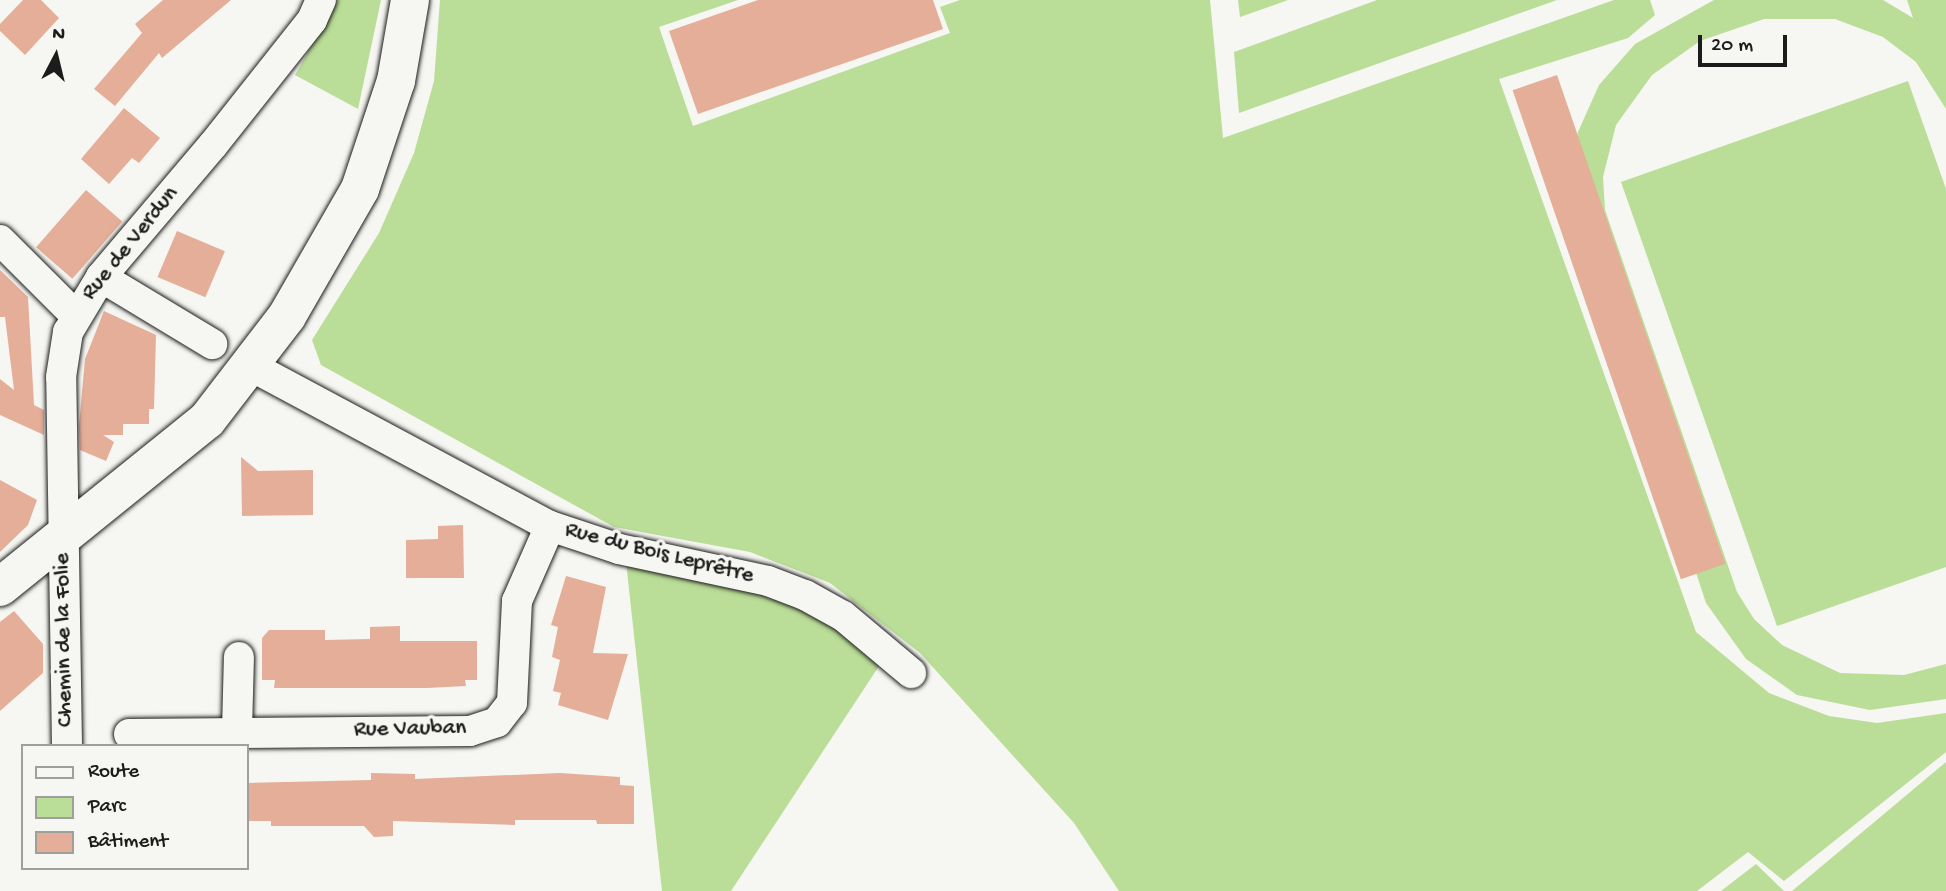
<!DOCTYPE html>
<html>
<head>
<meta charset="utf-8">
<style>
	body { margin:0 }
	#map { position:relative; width:1946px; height:891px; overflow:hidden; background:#f6f6f2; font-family:"Gochi Hand",sans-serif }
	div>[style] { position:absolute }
	.green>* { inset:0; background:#badd97 }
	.building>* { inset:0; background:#e4ae98; transform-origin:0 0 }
	.roads { filter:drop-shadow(0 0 2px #1c1c1c) drop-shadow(0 0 2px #1c1c1c) }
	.minor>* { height:30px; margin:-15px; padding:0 15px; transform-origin:15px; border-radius:15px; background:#f6f6f2 }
	.secondary>* { height:38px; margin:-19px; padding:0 19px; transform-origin:19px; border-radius:19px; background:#f6f6f2 }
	span { translate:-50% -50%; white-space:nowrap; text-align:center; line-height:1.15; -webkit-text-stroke:7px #f6f6f2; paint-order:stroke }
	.street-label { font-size:23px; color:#1c1c1c }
	.legend { position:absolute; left:21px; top:744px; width:228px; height:126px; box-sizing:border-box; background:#f6f6f2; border:2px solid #9f9f9c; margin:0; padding:9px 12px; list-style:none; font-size:21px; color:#1c1c1c }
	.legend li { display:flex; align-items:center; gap:14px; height:35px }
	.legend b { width:35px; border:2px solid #9f9f9c }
	.north { position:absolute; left:21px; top:21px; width:70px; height:70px; -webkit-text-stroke:5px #f6f6f2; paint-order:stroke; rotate:7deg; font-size:19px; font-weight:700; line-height:28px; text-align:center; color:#1c1c1c }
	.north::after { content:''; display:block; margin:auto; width:24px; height:32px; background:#1c1c1c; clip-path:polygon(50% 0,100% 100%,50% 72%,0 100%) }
	.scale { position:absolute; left:1698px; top:35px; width:89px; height:32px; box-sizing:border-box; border:4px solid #1c1c1c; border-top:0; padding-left:9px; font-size:21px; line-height:24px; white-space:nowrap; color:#1c1c1c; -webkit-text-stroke:5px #f6f6f2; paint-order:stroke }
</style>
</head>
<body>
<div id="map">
	<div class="green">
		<div style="clip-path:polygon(338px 0,381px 0,358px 109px,295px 75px)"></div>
		<div style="clip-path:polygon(440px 0,738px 0,659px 27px,693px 126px,950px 33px,940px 7px,960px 0,1210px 0,1223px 138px,1614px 0,1650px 0,1655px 15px,1628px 38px,1499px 79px,1696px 632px,1769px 693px,1829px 716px,1877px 723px,1946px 713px,1946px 752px,1784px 881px,1748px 852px,1697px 891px,1119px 891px,1074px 823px,920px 653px,830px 583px,750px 552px,614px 527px,321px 365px,312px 340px,379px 233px,414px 153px,434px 81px)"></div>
		<div style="clip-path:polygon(1238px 0,1288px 0,1240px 17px)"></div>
		<div style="clip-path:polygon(1377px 0,1557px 0,1239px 113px,1234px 52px)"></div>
		<div style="clip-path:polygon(1714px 0,1883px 0,1913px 18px,1907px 0,1946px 0,1946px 109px,1916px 62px,1883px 37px,1835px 19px,1764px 19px,1700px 41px,1652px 75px,1616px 125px,1603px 177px,1605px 210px,1737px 592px,1754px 619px,1782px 645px,1840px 673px,1904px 675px,1946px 664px,1946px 699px,1870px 710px,1797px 695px,1746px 659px,1706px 603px,1569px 187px,1578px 132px,1599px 85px,1635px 44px)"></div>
		<div style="clip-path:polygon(1908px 81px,1946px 189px,1946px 567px,1777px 626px,1621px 182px)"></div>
		<div style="clip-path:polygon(626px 562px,691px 572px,815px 609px,883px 660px,731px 891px,662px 891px)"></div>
		<div style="clip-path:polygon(1946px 762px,1946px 891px,1792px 891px)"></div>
		<div style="clip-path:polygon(1756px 864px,1784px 891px,1721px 891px)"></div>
	</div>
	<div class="building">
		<div style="clip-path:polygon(23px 0,41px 0,59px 18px,25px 55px,0 31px,0 24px)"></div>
		<div style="clip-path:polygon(163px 0,231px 0,162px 58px,159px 53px,115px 106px,94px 89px,142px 33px,135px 24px)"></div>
		<div style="clip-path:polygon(758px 0,933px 0,943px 29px,698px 114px,669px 31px)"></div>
		<div style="left:1557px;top:75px;width:517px;height:47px;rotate:71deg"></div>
		<div style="clip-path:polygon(124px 108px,160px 138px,139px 163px,132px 158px,109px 184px,81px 159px)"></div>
		<div style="left:86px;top:190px;width:48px;height:76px;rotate:41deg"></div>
		<div style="left:177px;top:231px;width:52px;height:50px;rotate:23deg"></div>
		<div style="clip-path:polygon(0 270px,28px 297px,34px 405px,44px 410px,44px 435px,0 415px,0 379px,14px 390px,5px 317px,0 317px)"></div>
		<div style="clip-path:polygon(104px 311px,156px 335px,154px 409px,149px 409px,149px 424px,123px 424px,123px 435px,103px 435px,114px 442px,106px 461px,80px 450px,79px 426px,85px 359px)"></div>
		<div style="clip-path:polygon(241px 457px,258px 471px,313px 470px,313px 515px,242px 516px)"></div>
		<div style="clip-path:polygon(0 480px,37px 500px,28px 525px,0 552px)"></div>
		<div style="clip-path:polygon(463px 525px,464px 578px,406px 578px,406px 540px,438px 539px,438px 526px)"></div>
		<div style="clip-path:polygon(566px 576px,606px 587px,593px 653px,628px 654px,608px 720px,558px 705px,561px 693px,553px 691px,560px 660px,552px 657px,558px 627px,551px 625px)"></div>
		<div style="clip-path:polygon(14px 611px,43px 644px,43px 673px,0 711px,0 622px)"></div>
		<div style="clip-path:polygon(400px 626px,400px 641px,477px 641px,477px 680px,465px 680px,466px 686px,427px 688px,274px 688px,275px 680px,262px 680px,262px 638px,269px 630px,325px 630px,325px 640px,370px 639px,370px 627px)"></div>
		<div style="clip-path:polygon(371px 773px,415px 774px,415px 779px,560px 773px,620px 777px,620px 785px,634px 786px,634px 824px,597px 824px,596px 820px,515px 820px,515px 825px,393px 821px,393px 836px,374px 837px,364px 826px,271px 826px,271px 821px,247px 821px,247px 783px,371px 780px)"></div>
	</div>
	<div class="roads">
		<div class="minor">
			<div style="left:0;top:240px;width:106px;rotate:45deg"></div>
			<div style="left:101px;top:277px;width:130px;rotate:31.1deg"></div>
			<div style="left:251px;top:366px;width:339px;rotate:28.2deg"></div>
			<div style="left:550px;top:526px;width:73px;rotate:18.4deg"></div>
			<div style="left:619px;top:549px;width:152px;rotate:12.1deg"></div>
			<div style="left:768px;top:581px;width:40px;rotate:21deg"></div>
			<div style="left:805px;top:595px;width:43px;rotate:28.9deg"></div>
			<div style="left:843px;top:616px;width:89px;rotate:40deg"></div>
			<div style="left:237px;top:731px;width:74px;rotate:-88.5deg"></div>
			<div style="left:129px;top:734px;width:341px;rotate:-0.5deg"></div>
			<div style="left:470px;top:731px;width:28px;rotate:-18deg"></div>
			<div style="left:497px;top:722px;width:24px;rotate:-52deg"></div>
			<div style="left:512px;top:703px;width:102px;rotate:-87.2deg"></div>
			<div style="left:517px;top:601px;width:82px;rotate:-66.3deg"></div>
			<div style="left:67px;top:746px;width:369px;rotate:-90.9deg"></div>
			<div style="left:61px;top:377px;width:46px;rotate:-81.2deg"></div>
			<div style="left:68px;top:332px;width:64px;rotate:-59deg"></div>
			<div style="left:101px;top:277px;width:173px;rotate:-49.7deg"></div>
			<div style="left:213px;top:145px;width:159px;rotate:-51.6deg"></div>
			<div style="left:312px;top:20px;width:22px;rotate:-66deg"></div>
		</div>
		<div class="secondary">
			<div style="left:0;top:587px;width:266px;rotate:-38.9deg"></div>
			<div style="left:207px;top:420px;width:131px;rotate:-52.4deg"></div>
			<div style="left:287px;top:316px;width:146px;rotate:-60.1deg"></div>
			<div style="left:360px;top:189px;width:114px;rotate:-71.6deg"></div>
			<div style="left:396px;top:81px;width:82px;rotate:-80.2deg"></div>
		</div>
	</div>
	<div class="street-label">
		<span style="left:131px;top:244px;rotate:-51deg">Rue de Verdun</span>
		<span style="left:659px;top:554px;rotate:14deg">Rue du Bois Leprêtre</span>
		<span style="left:65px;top:640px;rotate:-91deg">Chemin de la Folie</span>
		<span style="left:410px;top:730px;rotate:-1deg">Rue Vauban</span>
	</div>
	<ul class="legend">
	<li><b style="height:9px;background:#f6f6f2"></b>Route</li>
	<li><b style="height:19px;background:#badd97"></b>Parc</li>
	<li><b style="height:19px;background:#e4ae98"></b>Bâtiment</li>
	</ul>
	<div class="north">N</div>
	<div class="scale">20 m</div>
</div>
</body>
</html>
